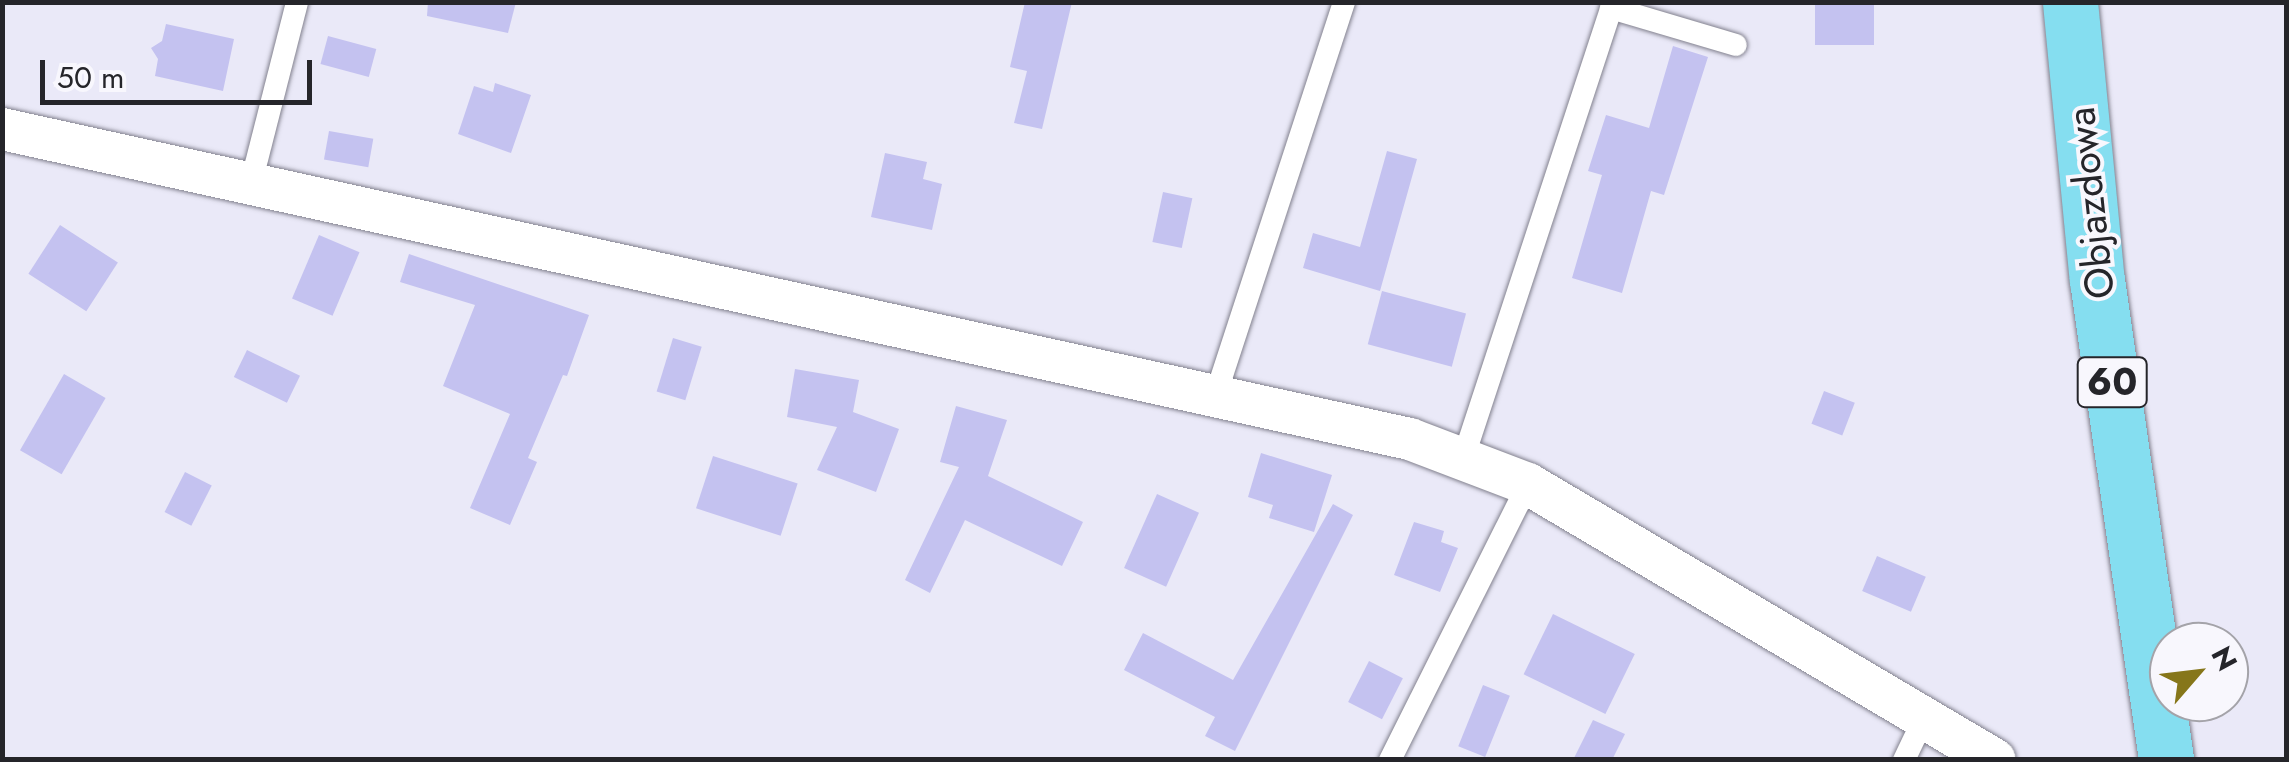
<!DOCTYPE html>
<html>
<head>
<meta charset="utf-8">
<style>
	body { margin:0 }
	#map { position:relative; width:2289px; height:762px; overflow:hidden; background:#eae9f8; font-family:Jost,sans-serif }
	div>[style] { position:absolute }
	.building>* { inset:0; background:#c4c2f0; transform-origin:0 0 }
	.roads { filter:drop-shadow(0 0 2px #82818e) drop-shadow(0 0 2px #82818e) }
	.service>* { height:22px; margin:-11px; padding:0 11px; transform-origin:11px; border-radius:11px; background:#fff }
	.minor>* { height:42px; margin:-21px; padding:0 21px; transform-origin:21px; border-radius:21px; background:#fff }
	.primary>* { height:55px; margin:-27.5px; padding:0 27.5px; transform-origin:27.5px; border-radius:27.5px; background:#85def0 }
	span { translate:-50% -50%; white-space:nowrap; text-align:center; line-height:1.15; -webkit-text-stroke:8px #f8f7fd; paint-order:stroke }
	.shield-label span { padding:2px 8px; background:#f8f7fd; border:2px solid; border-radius:8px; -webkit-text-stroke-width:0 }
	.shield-label { font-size:38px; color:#25252a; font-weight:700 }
	.street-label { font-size:40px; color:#25252a }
	.frame { position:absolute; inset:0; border:5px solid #25252a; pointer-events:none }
	.north { position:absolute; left:2149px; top:622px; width:100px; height:100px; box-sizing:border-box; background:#f8f7fd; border:2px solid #a4a3a9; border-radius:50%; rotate:62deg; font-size:28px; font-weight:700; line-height:40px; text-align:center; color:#25252a }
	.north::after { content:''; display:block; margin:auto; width:35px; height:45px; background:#86761a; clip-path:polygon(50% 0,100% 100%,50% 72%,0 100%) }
	.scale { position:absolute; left:40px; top:60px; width:272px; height:45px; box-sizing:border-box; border:5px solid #25252a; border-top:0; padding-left:12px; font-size:30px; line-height:35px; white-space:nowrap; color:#25252a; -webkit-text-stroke:8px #f8f7fd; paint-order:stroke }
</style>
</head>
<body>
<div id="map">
	<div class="building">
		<div style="clip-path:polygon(428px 2px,516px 2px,508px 33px,427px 16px)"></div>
		<div style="clip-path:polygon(1025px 2px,1072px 2px,1042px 129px,1014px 123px,1027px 71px,1010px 67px)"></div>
		<div style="left:1815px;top:2px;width:59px;height:43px"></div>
		<div style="clip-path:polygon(166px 24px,234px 39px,223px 91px,155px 76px,158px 59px,151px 48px,162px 41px)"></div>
		<div style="left:328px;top:36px;width:50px;height:29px;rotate:15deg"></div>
		<div style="clip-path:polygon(1673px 46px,1708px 57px,1664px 195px,1651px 191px,1622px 293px,1572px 278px,1602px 175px,1588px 171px,1606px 115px,1649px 128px)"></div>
		<div style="clip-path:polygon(495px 83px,531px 95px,511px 153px,458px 134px,474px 86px,493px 92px)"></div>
		<div style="left:329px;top:131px;width:45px;height:29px;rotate:10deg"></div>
		<div style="clip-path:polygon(1387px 151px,1417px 159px,1380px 291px,1303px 268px,1313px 233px,1360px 247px)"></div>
		<div style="clip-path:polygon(885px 153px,927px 162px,923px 179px,942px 184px,932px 230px,871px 217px)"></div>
		<div style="left:1163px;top:192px;width:30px;height:51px;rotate:12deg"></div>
		<div style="left:60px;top:225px;width:69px;height:58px;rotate:33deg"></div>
		<div style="left:319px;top:235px;width:44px;height:69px;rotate:23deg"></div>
		<div style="clip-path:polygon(409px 254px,589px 315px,567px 376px,563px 375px,528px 458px,537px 462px,510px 525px,470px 508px,510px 414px,443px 386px,475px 305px,400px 282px)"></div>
		<div style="left:1382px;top:291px;width:87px;height:55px;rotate:15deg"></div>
		<div style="left:673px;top:338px;width:30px;height:56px;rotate:17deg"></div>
		<div style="left:247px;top:350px;width:59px;height:30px;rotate:26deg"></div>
		<div style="clip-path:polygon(795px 369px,859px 380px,853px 412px,899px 429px,876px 492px,817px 470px,837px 427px,787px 417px)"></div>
		<div style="left:64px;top:374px;width:48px;height:88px;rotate:30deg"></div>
		<div style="left:1824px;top:391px;width:33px;height:35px;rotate:21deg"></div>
		<div style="clip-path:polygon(956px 406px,1007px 420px,988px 476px,1083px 522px,1062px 566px,965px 520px,930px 593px,905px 580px,959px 467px,940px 462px)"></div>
		<div style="clip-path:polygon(1261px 453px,1332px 475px,1314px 532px,1269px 518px,1273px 505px,1248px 497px)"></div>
		<div style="left:713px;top:456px;width:89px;height:55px;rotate:18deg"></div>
		<div style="left:185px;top:472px;width:30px;height:45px;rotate:27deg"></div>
		<div style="left:1157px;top:494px;width:46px;height:81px;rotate:24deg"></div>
		<div style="clip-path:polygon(1333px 504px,1353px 515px,1235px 751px,1205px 736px,1215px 717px,1124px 670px,1143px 633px,1233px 680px)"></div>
		<div style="clip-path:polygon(1414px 522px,1444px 531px,1441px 542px,1458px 548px,1440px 592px,1394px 575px)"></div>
		<div style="left:1877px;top:556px;width:53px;height:38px;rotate:23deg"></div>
		<div style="left:1553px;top:614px;width:91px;height:67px;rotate:26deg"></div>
		<div style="left:1369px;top:661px;width:38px;height:46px;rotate:27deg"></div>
		<div style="left:1483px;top:685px;width:29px;height:66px;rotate:22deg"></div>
		<div style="clip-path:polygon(1593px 720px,1625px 734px,1612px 760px,1573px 760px)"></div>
	</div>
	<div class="roads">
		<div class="service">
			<div style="left:251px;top:183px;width:187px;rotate:-75.7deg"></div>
			<div style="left:1216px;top:394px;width:412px;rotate:-71.9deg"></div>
			<div style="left:1463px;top:459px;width:475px;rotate:-71.8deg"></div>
			<div style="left:1611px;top:8px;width:130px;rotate:16.5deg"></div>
			<div style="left:1390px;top:760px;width:309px;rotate:-63.4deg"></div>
			<div style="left:1904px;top:760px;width:47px;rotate:-64.5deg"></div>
		</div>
		<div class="minor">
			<div style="left:2px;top:129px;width:1442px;rotate:12.42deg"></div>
			<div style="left:1410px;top:439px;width:126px;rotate:20.9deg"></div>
			<div style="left:1528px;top:484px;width:542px;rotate:30.58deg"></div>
		</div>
		<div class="primary">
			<div style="left:2070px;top:2px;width:279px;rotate:84.5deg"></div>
			<div style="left:2097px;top:280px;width:485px;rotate:81.8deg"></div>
		</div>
	</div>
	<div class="shield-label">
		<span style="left:2112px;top:382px">60</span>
	</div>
	<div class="street-label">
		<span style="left:2090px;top:203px;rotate:-96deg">Objazdowa</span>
	</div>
	<div class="frame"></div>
	<div class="north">N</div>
	<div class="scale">50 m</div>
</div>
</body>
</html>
